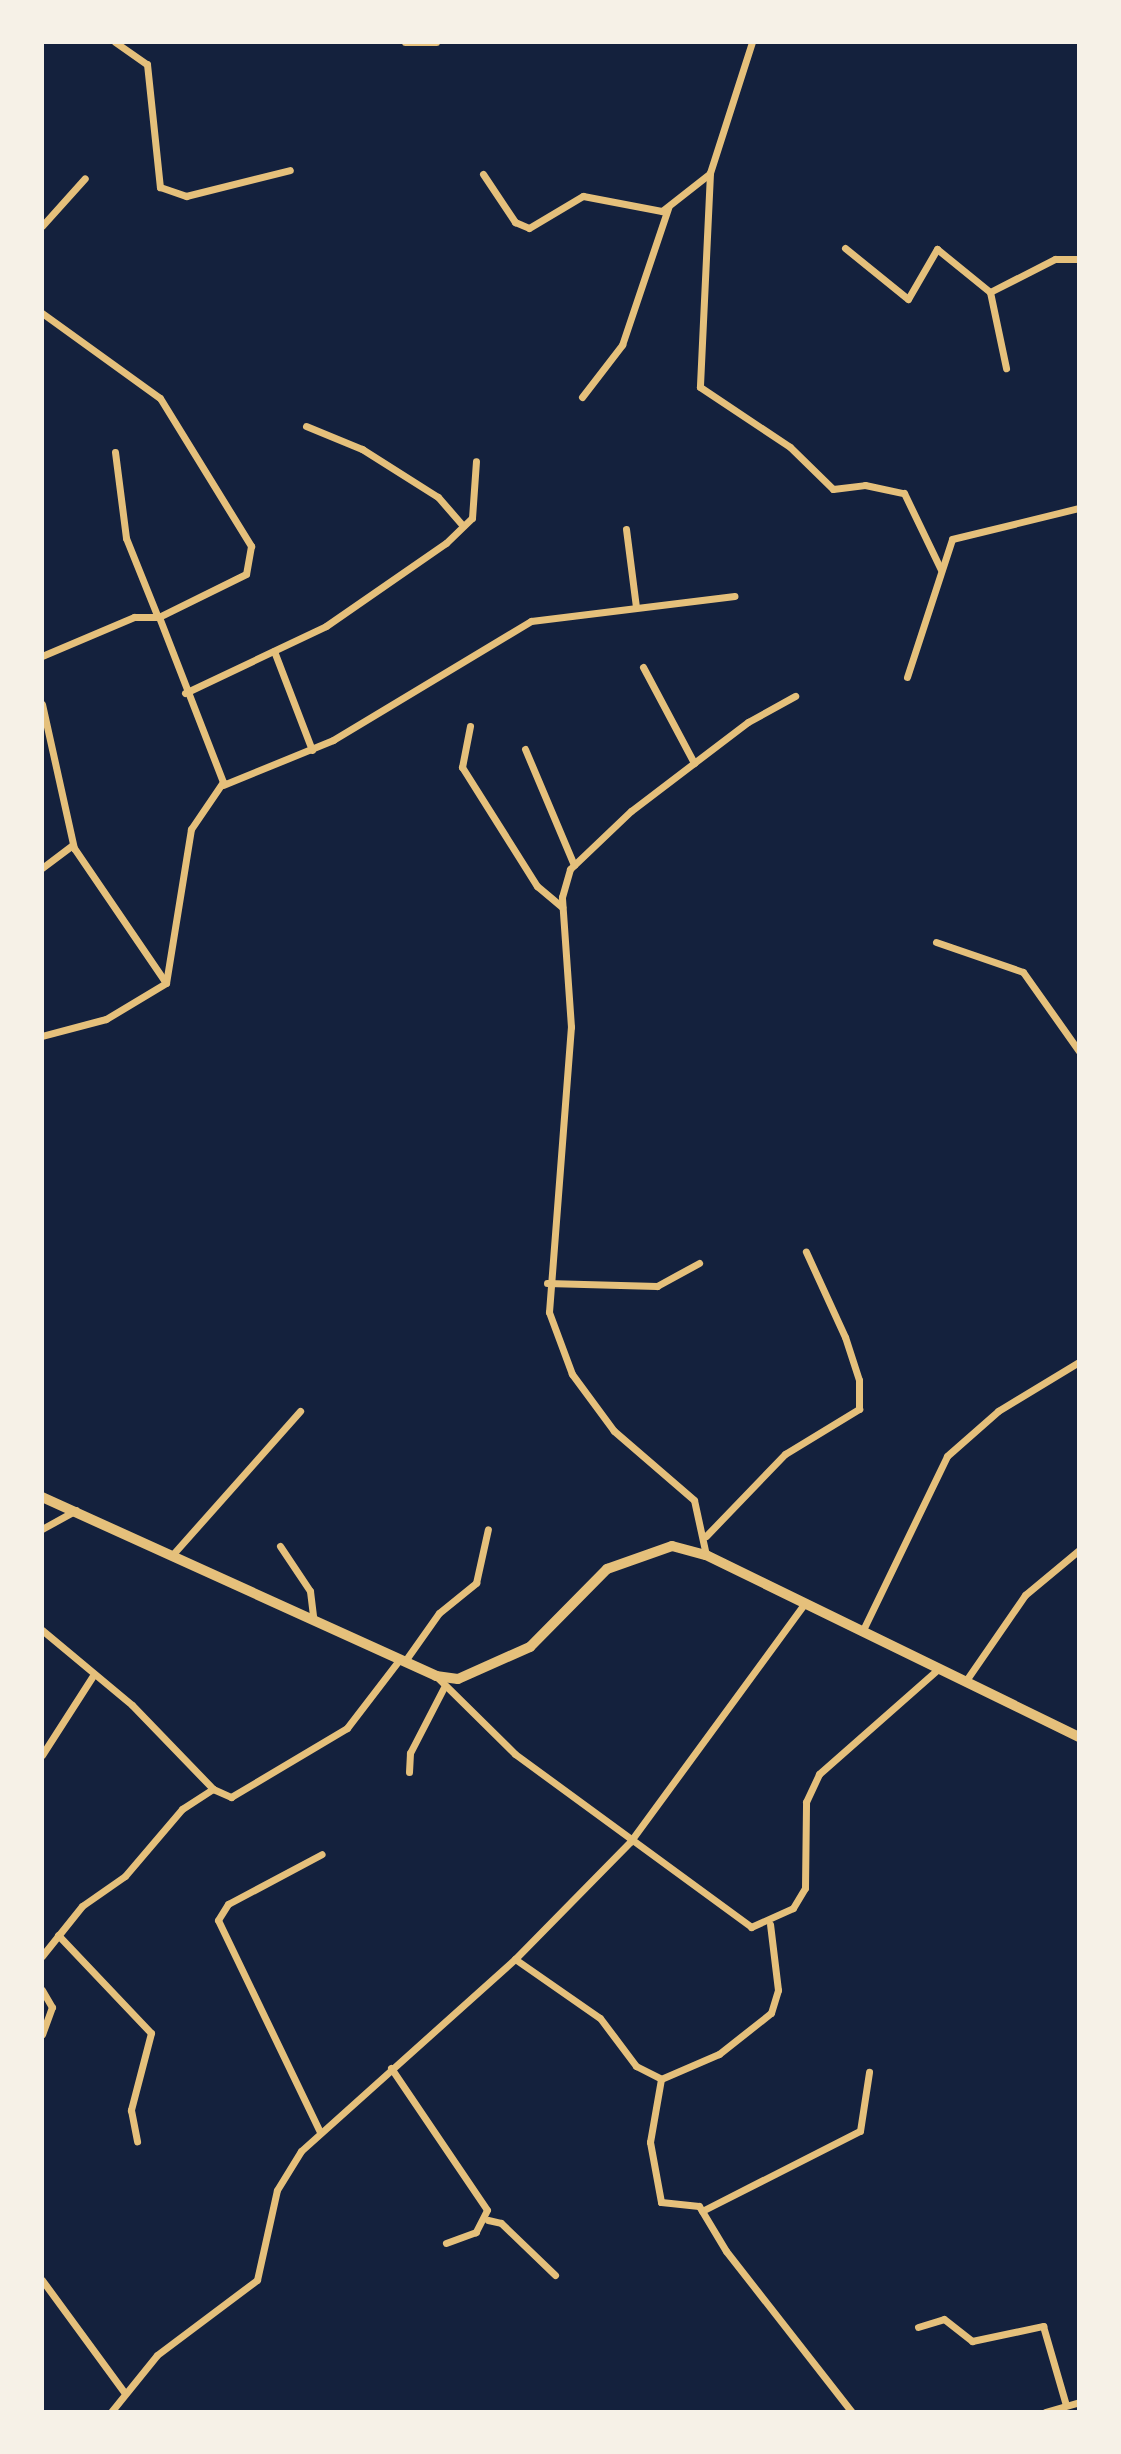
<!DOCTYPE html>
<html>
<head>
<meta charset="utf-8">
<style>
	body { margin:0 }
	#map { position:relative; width:1121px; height:2454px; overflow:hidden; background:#14213d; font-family:Merriweather,serif }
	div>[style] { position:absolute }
	.minor>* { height:7px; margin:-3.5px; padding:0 3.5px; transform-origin:3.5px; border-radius:3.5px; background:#e5c07b }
	.secondary>* { height:10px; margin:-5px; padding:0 5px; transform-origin:5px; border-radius:5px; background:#e5c07b }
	span { translate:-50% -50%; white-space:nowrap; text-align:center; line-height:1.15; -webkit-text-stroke:6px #f6f1e7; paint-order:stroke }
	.frame { position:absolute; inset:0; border:44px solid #f6f1e7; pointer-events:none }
</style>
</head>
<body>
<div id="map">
	<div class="minor">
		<div style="left:115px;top:42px;width:39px;rotate:35deg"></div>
		<div style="left:147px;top:64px;width:124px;rotate:84deg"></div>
		<div style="left:160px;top:187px;width:28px;rotate:19deg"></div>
		<div style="left:186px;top:196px;width:107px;rotate:-14deg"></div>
		<div style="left:405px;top:42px;width:31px"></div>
		<div style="left:752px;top:42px;width:138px;rotate:107.8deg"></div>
		<div style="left:710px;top:173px;width:214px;rotate:92.7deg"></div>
		<div style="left:700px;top:387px;width:108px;rotate:33.7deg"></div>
		<div style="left:790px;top:447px;width:60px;rotate:44.3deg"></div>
		<div style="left:833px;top:489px;width:32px;rotate:-7deg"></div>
		<div style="left:865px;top:485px;width:40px;rotate:12deg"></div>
		<div style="left:904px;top:493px;width:85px;rotate:64.3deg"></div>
		<div style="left:483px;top:174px;width:58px;rotate:56.3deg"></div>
		<div style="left:515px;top:222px;width:15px;rotate:23deg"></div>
		<div style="left:529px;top:228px;width:63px;rotate:-30.7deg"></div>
		<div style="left:583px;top:196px;width:80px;rotate:10.8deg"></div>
		<div style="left:662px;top:211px;width:60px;rotate:-38.2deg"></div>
		<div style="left:42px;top:226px;width:64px;rotate:-48.1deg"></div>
		<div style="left:845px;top:248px;width:81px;rotate:39deg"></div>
		<div style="left:908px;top:299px;width:58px;rotate:-59.9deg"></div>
		<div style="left:937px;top:249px;width:68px;rotate:39.1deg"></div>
		<div style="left:990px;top:292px;width:73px;rotate:-26.9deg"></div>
		<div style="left:1055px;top:259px;width:24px"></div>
		<div style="left:990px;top:292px;width:78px;rotate:78.1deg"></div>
		<div style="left:42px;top:313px;width:145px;rotate:35.8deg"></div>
		<div style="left:160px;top:398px;width:174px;rotate:58.4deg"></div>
		<div style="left:251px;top:546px;width:28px;rotate:100deg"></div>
		<div style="left:246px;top:574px;width:97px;rotate:153.7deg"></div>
		<div style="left:582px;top:397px;width:66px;rotate:-52.4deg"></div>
		<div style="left:622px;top:345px;width:145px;rotate:-71.4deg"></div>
		<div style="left:306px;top:426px;width:61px;rotate:22.3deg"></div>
		<div style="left:362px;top:449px;width:90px;rotate:32.3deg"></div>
		<div style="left:438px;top:497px;width:38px;rotate:49deg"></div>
		<div style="left:115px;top:452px;width:87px;rotate:82.7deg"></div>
		<div style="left:126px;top:538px;width:83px;rotate:68.1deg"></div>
		<div style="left:626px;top:529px;width:79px;rotate:82.7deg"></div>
		<div style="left:274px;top:651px;width:106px;rotate:69deg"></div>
		<div style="left:42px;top:656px;width:100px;rotate:-23deg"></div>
		<div style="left:134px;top:617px;width:25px"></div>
		<div style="left:159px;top:617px;width:177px;rotate:68.8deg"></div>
		<div style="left:223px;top:782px;width:57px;rotate:124.2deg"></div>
		<div style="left:191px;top:829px;width:156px;rotate:99.2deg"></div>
		<div style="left:166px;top:983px;width:70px;rotate:149deg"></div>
		<div style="left:106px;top:1019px;width:66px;rotate:165.1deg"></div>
		<div style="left:643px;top:667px;width:109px;rotate:62deg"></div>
		<div style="left:907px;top:677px;width:145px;rotate:-71.9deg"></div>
		<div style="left:952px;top:539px;width:131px;rotate:-13.7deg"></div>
		<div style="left:185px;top:693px;width:156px;rotate:-25.4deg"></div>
		<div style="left:326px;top:626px;width:146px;rotate:-34.7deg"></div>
		<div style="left:446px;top:543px;width:36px;rotate:-44deg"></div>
		<div style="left:472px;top:518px;width:57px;rotate:-86deg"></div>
		<div style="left:42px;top:704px;width:148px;rotate:77.5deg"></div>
		<div style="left:74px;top:848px;width:163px;rotate:55.7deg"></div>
		<div style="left:470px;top:726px;width:42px;rotate:101deg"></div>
		<div style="left:462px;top:767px;width:141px;rotate:57.8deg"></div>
		<div style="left:537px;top:886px;width:33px;rotate:40deg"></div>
		<div style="left:525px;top:749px;width:126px;rotate:67.1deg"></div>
		<div style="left:223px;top:785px;width:119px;rotate:-22.2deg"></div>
		<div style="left:333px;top:740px;width:231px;rotate:-31deg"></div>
		<div style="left:531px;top:621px;width:205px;rotate:-7deg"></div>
		<div style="left:42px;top:868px;width:38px;rotate:-37deg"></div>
		<div style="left:936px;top:942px;width:92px;rotate:19deg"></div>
		<div style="left:1023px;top:972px;width:97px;rotate:54.7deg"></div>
		<div style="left:547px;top:1283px;width:110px;rotate:1.6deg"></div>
		<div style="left:657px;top:1286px;width:48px;rotate:-28.7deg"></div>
		<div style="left:42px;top:1529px;width:39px;rotate:-29deg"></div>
		<div style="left:706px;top:1536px;width:114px;rotate:-46.1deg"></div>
		<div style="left:785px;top:1454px;width:87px;rotate:-31.3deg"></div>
		<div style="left:859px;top:1409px;width:29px;rotate:-90deg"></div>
		<div style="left:859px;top:1380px;width:45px;rotate:-108deg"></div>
		<div style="left:845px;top:1337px;width:94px;rotate:-114.6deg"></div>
		<div style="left:280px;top:1546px;width:54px;rotate:56.3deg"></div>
		<div style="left:310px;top:1591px;width:26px;rotate:83deg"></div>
		<div style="left:174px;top:1553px;width:190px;rotate:-48.4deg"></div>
		<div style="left:706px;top:1555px;width:56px;rotate:-102.3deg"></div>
		<div style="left:694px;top:1500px;width:106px;rotate:-139.2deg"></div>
		<div style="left:614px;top:1431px;width:71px;rotate:-126.4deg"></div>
		<div style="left:572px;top:1374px;width:66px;rotate:-110.4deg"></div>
		<div style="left:549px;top:1312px;width:286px;rotate:-85.6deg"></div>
		<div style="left:571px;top:1027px;width:130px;rotate:-94deg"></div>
		<div style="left:562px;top:897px;width:29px;rotate:-74deg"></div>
		<div style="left:570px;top:869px;width:84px;rotate:-43.6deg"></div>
		<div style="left:631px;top:811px;width:147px;rotate:-37.3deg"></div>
		<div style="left:748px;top:722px;width:54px;rotate:-29deg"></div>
		<div style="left:42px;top:1630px;width:117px;rotate:39.8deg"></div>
		<div style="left:132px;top:1705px;width:117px;rotate:46deg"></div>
		<div style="left:213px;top:1789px;width:20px;rotate:24deg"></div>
		<div style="left:231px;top:1797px;width:135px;rotate:-30.7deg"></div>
		<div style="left:347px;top:1728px;width:87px;rotate:-52.5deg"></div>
		<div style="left:862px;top:1632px;width:195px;rotate:-64.2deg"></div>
		<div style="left:947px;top:1456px;width:68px;rotate:-41.4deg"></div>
		<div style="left:998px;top:1411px;width:95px;rotate:-31.2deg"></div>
		<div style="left:405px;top:1661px;width:59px;rotate:-54.7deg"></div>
		<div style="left:439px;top:1613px;width:48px;rotate:-39deg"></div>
		<div style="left:476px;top:1583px;width:55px;rotate:-77.5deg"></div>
		<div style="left:436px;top:1676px;width:111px;rotate:44.6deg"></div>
		<div style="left:515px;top:1754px;width:293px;rotate:36.2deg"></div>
		<div style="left:751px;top:1927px;width:46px;rotate:-24.3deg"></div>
		<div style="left:793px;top:1908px;width:23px;rotate:-59deg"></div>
		<div style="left:805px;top:1888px;width:86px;rotate:-89.3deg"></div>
		<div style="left:806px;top:1802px;width:31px;rotate:-65deg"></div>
		<div style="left:819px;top:1774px;width:156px;rotate:-41.4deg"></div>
		<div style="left:965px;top:1682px;width:106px;rotate:-55.4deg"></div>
		<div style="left:1025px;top:1595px;width:70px;rotate:-39.8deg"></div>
		<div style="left:42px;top:1755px;width:93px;rotate:-57.3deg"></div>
		<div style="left:409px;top:1772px;width:19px;rotate:-87deg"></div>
		<div style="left:410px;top:1753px;width:74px;rotate:-62.7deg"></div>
		<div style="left:58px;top:1935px;width:135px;rotate:46.5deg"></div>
		<div style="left:151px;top:2033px;width:80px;rotate:104.6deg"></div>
		<div style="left:131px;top:2110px;width:32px;rotate:79deg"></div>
		<div style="left:42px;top:1956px;width:64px;rotate:-51.3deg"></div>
		<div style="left:82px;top:1906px;width:52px;rotate:-34.9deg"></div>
		<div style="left:125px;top:1876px;width:88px;rotate:-49.6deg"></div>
		<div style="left:182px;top:1809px;width:37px;rotate:-33deg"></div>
		<div style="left:515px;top:1959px;width:103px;rotate:34.8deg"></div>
		<div style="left:600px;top:2018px;width:60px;rotate:53.1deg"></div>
		<div style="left:636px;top:2066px;width:28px;rotate:27deg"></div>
		<div style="left:661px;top:2079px;width:63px;rotate:-23.3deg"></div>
		<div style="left:719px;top:2054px;width:66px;rotate:-38.3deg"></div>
		<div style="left:771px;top:2013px;width:24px;rotate:-73deg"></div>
		<div style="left:778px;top:1990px;width:66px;rotate:-96.9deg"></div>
		<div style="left:42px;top:1990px;width:20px;rotate:60deg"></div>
		<div style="left:52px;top:2007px;width:29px;rotate:110deg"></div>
		<div style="left:391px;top:2068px;width:171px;rotate:55.9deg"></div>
		<div style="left:487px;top:2210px;width:25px;rotate:117deg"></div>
		<div style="left:476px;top:2232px;width:32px;rotate:160deg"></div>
		<div style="left:661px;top:2079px;width:64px;rotate:99.9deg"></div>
		<div style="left:650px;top:2142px;width:61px;rotate:79.6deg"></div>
		<div style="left:661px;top:2202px;width:38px;rotate:6deg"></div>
		<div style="left:699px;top:2206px;width:52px;rotate:59deg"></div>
		<div style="left:726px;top:2251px;width:204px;rotate:52deg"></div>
		<div style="left:320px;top:2132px;width:235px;rotate:-115.7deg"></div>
		<div style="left:218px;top:1920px;width:19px;rotate:-58deg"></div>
		<div style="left:228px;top:1904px;width:106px;rotate:-28deg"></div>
		<div style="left:702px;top:2211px;width:177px;rotate:-26.9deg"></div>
		<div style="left:860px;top:2131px;width:60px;rotate:-81.3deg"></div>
		<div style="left:488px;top:2220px;width:13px;rotate:13deg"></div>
		<div style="left:501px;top:2223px;width:75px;rotate:43.9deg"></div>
		<div style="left:42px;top:2280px;width:139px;rotate:53.8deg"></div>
		<div style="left:918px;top:2327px;width:27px;rotate:-17deg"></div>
		<div style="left:944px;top:2319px;width:36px;rotate:38deg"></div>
		<div style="left:972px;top:2341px;width:73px;rotate:-11.9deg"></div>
		<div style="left:1043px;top:2326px;width:82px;rotate:73.8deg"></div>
		<div style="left:111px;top:2412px;width:73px;rotate:-51.1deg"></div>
		<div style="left:157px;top:2355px;width:125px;rotate:-36.9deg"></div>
		<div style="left:257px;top:2280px;width:92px;rotate:-77.5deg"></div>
		<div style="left:277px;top:2190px;width:46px;rotate:-58.4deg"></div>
		<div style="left:301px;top:2151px;width:288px;rotate:-41.9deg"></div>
		<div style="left:515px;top:1959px;width:164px;rotate:-45.5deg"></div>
		<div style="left:630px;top:1842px;width:296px;rotate:-53.8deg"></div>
		<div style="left:1045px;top:2412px;width:35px;rotate:-16deg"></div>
	</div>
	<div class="secondary">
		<div style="left:42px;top:1497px;width:433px;rotate:24.4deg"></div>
		<div style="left:436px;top:1676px;width:22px;rotate:8deg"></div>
		<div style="left:458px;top:1679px;width:79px;rotate:-24deg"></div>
		<div style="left:530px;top:1647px;width:110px;rotate:-45.4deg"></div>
		<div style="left:607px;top:1569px;width:69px;rotate:-19.5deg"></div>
		<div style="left:672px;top:1546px;width:35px;rotate:15deg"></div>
		<div style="left:706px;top:1555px;width:415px;rotate:26deg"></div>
	</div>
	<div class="frame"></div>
</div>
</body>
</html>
